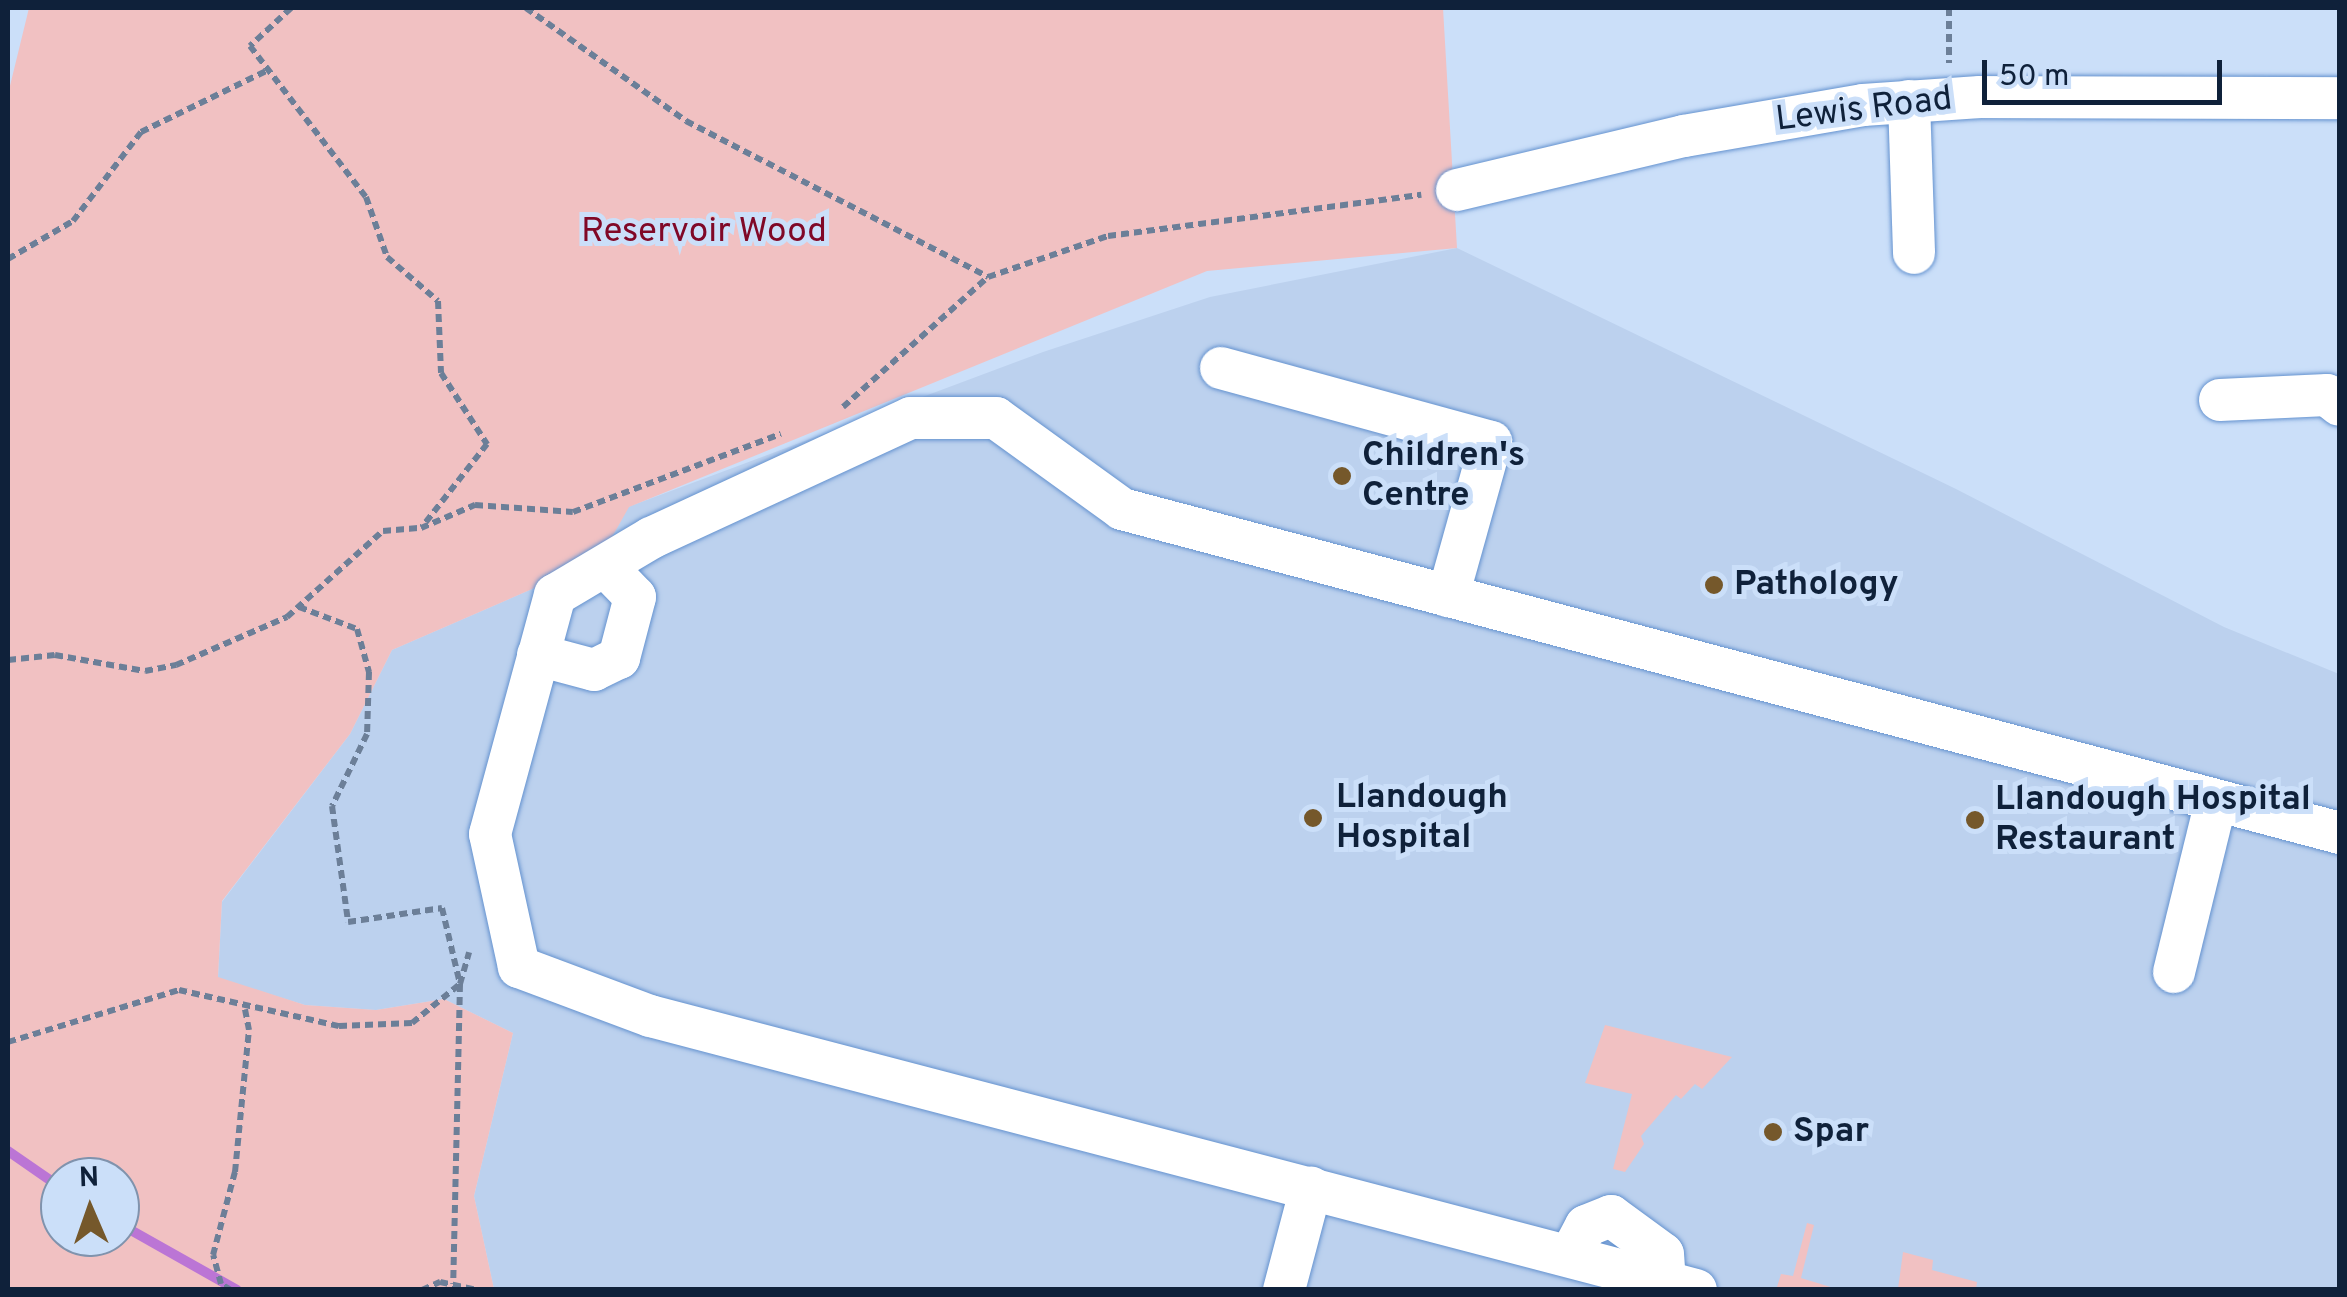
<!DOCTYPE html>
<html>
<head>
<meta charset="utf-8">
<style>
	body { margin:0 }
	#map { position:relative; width:2347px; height:1297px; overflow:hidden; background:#cbdff9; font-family:Overpass,sans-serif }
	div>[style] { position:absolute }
	.built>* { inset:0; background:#bcd1ee }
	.green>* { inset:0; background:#f1c1c2 }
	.stream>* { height:10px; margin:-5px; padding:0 5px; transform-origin:5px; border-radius:5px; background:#bb75d5 }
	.path>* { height:6px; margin-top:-3px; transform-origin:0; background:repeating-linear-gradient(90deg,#6c7f98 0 8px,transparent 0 13px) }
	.roads { filter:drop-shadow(0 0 2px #6492cf) drop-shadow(0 0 2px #6492cf) }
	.minor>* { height:42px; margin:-21px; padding:0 21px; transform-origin:21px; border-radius:21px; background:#fff }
	.dots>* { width:28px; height:28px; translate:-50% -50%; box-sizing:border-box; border:5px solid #cbdff9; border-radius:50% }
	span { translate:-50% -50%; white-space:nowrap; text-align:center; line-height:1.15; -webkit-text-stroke:10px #cbdff9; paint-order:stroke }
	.street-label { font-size:35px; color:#0f213a }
	.park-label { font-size:35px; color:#800827 }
	.poi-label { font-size:35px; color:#0f213a; font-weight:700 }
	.left { translate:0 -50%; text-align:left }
	.frame { position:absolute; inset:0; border:10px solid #0f213a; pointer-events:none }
	.north { position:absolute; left:40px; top:1157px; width:100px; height:100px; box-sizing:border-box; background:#cbdff9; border:2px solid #8093ad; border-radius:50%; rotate:358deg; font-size:28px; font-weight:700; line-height:40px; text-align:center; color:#0f213a }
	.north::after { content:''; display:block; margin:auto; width:35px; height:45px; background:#75582b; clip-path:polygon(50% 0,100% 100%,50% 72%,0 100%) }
	.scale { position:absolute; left:1982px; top:60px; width:240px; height:45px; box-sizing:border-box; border:5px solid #0f213a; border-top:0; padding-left:12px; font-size:30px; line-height:35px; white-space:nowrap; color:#0f213a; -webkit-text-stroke:8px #cbdff9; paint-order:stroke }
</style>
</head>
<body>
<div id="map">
	<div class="built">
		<div style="clip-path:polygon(1457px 248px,1956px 489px,2224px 627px,2339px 674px,2339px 1289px,494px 1289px,474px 1196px,513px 1033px,444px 999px,376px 1010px,305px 1005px,218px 978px,222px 902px,350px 734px,392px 650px,599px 560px,628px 507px,1043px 352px,1210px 297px)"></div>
	</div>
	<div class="green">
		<div style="clip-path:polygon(evenodd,29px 8px,1443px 8px,1457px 248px,1207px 271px,629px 507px,599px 560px,392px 650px,350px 734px,222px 901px,218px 977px,305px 1005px,376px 1010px,444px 999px,513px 1033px,474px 1196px,494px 1289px,8px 1289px,8px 94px,29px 8px,60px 1177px,120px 1177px,120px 1237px,60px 1237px,60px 1177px)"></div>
		<div style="clip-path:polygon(1605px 1025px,1732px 1057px,1702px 1089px,1695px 1084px,1681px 1099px,1676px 1095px,1641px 1136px,1644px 1144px,1625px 1172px,1613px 1169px,1632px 1094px,1585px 1083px)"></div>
		<div style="clip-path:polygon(1807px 1223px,1814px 1225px,1801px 1278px,1837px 1289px,1777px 1287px,1781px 1274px,1793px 1276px)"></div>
		<div style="clip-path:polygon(1903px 1252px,1933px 1260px,1932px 1270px,1977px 1282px,1976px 1289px,1898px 1289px)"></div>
	</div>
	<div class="stream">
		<div style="left:8px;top:1151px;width:63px;rotate:34.7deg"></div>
		<div style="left:120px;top:1224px;width:134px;rotate:29.4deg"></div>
	</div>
	<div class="path">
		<div style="left:291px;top:8px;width:56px;rotate:137.2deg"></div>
		<div style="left:250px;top:46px;width:190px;rotate:52.5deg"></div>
		<div style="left:366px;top:197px;width:64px;rotate:70.7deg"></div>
		<div style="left:387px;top:257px;width:67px;rotate:40.8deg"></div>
		<div style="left:438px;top:301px;width:72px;rotate:87.6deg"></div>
		<div style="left:441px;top:373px;width:85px;rotate:57.1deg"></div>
		<div style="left:487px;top:444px;width:105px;rotate:128.1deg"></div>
		<div style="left:526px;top:8px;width:196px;rotate:35.2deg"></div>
		<div style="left:686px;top:121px;width:340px;rotate:27.3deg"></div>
		<div style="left:1949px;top:8px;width:55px;rotate:90deg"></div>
		<div style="left:8px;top:259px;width:75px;rotate:-30.3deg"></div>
		<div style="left:73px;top:221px;width:112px;rotate:-52.6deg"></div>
		<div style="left:141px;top:132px;width:141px;rotate:-26deg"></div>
		<div style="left:843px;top:407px;width:195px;rotate:-41.9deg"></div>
		<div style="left:988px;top:277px;width:127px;rotate:-18.9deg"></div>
		<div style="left:1108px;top:236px;width:316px;rotate:-7.5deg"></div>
		<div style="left:299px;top:607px;width:62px;rotate:20.8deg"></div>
		<div style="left:357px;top:629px;width:45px;rotate:74.4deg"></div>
		<div style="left:369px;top:672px;width:62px;rotate:91.8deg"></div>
		<div style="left:367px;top:734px;width:80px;rotate:115.9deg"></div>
		<div style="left:332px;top:806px;width:117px;rotate:82.1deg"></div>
		<div style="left:348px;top:922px;width:95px;rotate:-8.5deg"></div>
		<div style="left:442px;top:908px;width:78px;rotate:76.7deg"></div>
		<div style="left:460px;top:984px;width:300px;rotate:91.3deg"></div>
		<div style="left:8px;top:660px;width:47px;rotate:-6.1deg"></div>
		<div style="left:55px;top:655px;width:91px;rotate:10.1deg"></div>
		<div style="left:145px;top:671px;width:32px;rotate:-11deg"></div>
		<div style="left:176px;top:665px;width:121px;rotate:-23.4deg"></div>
		<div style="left:287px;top:617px;width:129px;rotate:-41.9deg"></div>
		<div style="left:383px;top:531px;width:38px;rotate:-5deg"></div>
		<div style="left:421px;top:528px;width:59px;rotate:-23.1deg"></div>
		<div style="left:475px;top:505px;width:98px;rotate:4.1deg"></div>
		<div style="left:573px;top:512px;width:222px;rotate:-20.6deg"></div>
		<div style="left:8px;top:1042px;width:179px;rotate:-16.9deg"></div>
		<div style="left:179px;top:990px;width:164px;rotate:12.7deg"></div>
		<div style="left:339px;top:1026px;width:73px;rotate:-2.4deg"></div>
		<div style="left:412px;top:1023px;width:62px;rotate:-39.1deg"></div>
		<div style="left:460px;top:984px;width:33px;rotate:-74deg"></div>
		<div style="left:231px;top:1290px;width:12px;rotate:-149deg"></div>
		<div style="left:221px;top:1284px;width:30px;rotate:-105deg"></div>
		<div style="left:213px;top:1255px;width:86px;rotate:-75.2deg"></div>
		<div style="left:235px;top:1172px;width:143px;rotate:-84.4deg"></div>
		<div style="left:249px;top:1030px;width:21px;rotate:-101deg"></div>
		<div style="left:422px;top:1290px;width:20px;rotate:-24deg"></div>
		<div style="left:440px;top:1282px;width:40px;rotate:12deg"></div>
	</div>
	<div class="roads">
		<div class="minor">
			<div style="left:1909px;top:101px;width:152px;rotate:88.1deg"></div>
			<div style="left:1457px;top:190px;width:233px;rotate:-13.4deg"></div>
			<div style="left:1684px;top:136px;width:182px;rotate:-9.8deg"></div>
			<div style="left:1863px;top:105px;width:117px;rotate:-3.9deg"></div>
			<div style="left:1980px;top:97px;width:360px;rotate:0.2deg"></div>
			<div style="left:1221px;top:368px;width:280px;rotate:15.3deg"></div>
			<div style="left:1491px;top:442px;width:160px;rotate:105.6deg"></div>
			<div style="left:2220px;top:400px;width:107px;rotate:-2.7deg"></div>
			<div style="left:2327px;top:395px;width:16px;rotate:38deg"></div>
			<div style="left:538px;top:655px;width:58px;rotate:15deg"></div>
			<div style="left:594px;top:670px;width:28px;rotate:-26deg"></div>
			<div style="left:619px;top:658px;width:63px;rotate:-75.3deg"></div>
			<div style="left:635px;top:597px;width:43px;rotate:-134.1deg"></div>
			<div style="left:2174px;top:972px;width:176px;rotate:-76.2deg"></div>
			<div style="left:1570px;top:1256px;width:34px;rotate:-62deg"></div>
			<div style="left:1586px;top:1226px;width:27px;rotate:-22deg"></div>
			<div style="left:1611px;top:1216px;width:64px;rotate:36.2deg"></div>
			<div style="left:1663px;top:1254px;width:27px;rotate:86deg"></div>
			<div style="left:1284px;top:1290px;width:106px;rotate:-75.2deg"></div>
			<div style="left:1696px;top:1290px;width:1081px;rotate:-165.32deg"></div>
			<div style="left:650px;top:1016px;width:140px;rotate:-159.5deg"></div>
			<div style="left:519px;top:967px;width:136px;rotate:-102.3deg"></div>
			<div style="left:490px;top:834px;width:248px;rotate:-74.8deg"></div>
			<div style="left:555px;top:595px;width:112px;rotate:-30.7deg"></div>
			<div style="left:651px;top:538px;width:286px;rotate:-24.8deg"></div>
			<div style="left:911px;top:418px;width:85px"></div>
			<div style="left:996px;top:418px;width:155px;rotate:35.8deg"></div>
			<div style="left:1122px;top:509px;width:1260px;rotate:14.9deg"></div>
		</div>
	</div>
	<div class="dots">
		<div style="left:1342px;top:476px;background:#75582b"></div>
		<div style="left:1714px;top:585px;background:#75582b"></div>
		<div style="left:1313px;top:818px;background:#75582b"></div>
		<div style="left:1975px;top:820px;background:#75582b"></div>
		<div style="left:1773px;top:1132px;background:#75582b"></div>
	</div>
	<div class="street-label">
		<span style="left:1864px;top:110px;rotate:-7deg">Lewis Road</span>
	</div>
	<div class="park-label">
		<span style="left:704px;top:232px">Reservoir Wood</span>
	</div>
	<div class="poi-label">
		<span class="left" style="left:1362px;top:476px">Children's<br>Centre</span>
		<span class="left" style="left:1734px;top:585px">Pathology</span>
		<span class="left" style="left:1336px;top:818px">Llandough<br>Hospital</span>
		<span class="left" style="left:1995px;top:820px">Llandough Hospital<br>Restaurant</span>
		<span class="left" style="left:1793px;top:1132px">Spar</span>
	</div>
	<div class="frame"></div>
	<div class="north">N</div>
	<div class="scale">50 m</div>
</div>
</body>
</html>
